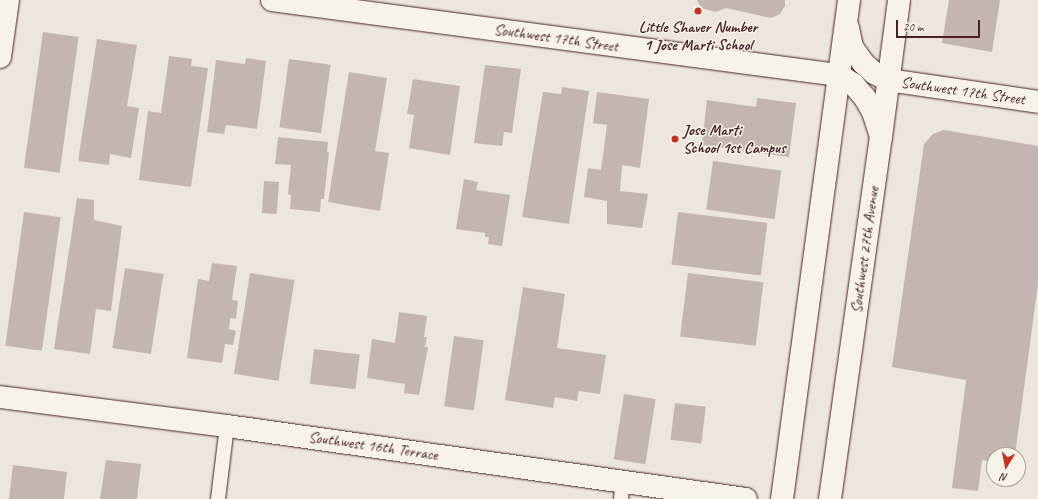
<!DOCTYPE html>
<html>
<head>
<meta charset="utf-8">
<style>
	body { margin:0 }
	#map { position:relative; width:1038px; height:499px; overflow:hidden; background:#ece6dd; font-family:Caveat,sans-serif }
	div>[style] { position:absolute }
	.building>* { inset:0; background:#c4b5b0; transform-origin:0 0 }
	.roads { filter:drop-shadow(0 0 1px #4a1f2b) drop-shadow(0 0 1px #4a1f2b) }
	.lane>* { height:14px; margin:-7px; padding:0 7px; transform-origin:7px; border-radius:7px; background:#f7f3e8 }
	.street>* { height:22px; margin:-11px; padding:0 11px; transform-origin:11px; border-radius:11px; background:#f7f3e8 }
	.highway>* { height:22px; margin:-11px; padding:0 11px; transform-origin:11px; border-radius:11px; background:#f7f3e8 }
	.dots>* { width:11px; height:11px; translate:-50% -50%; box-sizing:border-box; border:2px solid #f7f3e8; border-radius:50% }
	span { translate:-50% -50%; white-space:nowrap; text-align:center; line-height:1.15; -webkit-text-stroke:3px #f7f3e8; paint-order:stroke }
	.poi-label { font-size:16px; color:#4a1f2b; font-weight:700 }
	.left { translate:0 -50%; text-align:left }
	.street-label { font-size:16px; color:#4a1f2b }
	.north { position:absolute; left:986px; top:447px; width:40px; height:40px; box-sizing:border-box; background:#f7f3e8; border:1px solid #b29e9c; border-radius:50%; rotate:190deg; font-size:11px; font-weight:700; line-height:16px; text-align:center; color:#4a1f2b }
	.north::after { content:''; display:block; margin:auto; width:14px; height:18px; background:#c8321e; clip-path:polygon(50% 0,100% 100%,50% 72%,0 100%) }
	.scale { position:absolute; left:896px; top:20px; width:84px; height:18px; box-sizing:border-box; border:2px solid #4a1f2b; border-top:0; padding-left:5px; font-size:12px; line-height:14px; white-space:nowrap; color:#4a1f2b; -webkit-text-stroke:3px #f7f3e8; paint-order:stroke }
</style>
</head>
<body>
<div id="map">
	<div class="building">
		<div style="clip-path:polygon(697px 0,785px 0,785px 6px,780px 14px,771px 18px,726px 8px,716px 12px,701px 8px)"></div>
		<div style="clip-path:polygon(949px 0,1000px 0,992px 52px,942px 43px)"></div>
		<div style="left:43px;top:32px;width:36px;height:137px;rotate:8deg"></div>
		<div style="clip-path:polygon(97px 39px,137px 45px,127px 106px,139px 108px,131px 158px,110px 154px,109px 165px,78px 161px)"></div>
		<div style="clip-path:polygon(169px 56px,192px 59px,191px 66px,208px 68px,191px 187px,139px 180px,148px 111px,161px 113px)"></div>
		<div style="clip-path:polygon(246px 58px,266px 61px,257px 129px,226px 125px,224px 134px,207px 132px,216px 60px,245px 64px)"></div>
		<div style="left:289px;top:59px;width:42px;height:69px;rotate:8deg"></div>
		<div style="clip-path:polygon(485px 65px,521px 69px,512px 133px,504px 132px,502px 146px,474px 143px)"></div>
		<div style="clip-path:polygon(349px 72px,387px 78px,375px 151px,389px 153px,380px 211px,328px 202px)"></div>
		<div style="clip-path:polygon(413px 79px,460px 86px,450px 155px,409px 148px,414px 115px,407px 114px)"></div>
		<div style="clip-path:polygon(562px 87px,589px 91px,569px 224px,522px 217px,543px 92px,561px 94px)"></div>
		<div style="clip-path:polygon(597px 92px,649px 99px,640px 168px,622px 165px,620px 191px,648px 194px,642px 228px,607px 224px,607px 201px,584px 197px,588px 168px,601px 170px,607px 125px,593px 123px)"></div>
		<div style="clip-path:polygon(757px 98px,796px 103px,789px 157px,702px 145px,707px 100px,756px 107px)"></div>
		<div style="clip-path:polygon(944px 130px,1038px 146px,1038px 284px,1015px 455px,994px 455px,994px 462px,982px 460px,978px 491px,952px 488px,966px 380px,892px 367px,924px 144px,933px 134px)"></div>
		<div style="clip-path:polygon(278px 137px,328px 142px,327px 152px,329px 152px,324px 199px,321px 199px,320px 212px,290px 209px,291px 195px,288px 194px,291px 165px,275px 164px)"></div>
		<div style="left:713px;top:161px;width:69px;height:49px;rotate:8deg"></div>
		<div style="clip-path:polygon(464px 179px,478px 182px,476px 190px,510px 195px,502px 246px,488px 244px,489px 237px,485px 237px,485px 233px,456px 229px)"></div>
		<div style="left:264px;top:181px;width:15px;height:32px;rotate:4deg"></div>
		<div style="clip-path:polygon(77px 198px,94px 200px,94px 220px,122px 226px,111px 311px,96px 309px,90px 354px,54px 349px)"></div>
		<div style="left:24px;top:212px;width:37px;height:135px;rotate:8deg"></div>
		<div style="left:678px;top:212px;width:90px;height:53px;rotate:7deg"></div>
		<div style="clip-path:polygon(212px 263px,237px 266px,232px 300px,238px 301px,236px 319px,230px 318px,229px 329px,236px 331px,233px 345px,225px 344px,222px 363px,187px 358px,198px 279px,209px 281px)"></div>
		<div style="left:125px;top:268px;width:39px;height:81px;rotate:9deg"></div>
		<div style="left:250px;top:273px;width:45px;height:102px;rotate:9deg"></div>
		<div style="left:688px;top:273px;width:76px;height:64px;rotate:7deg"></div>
		<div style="clip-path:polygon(523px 287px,565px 294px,557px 348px,606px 355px,600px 394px,579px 391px,577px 401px,555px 397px,553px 408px,505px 400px)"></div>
		<div style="clip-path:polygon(399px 312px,427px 316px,424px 337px,427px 337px,425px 347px,428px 347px,419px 395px,404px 393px,405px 384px,367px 378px,372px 339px,395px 343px)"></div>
		<div style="left:454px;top:336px;width:30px;height:71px;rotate:8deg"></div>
		<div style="left:314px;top:349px;width:46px;height:35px;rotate:7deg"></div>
		<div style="left:624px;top:394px;width:32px;height:66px;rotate:9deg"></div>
		<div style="left:675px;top:403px;width:31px;height:37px;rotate:7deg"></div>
		<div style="clip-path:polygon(106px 460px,141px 464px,137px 499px,100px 499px)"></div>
		<div style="clip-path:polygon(13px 465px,67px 472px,64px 499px,9px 499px)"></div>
	</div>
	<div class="roads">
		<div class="lane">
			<div style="left:218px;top:499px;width:74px;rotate:-83deg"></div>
			<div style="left:621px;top:499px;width:18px;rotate:-84deg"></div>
		</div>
		<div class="street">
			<div style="left:272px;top:0;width:572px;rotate:7.54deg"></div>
			<div style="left:0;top:57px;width:58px;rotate:-82deg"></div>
			<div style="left:888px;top:80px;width:152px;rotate:8.3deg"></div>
			<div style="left:0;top:397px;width:229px;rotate:7.3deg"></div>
			<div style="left:227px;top:426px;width:524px;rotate:8.01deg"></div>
		</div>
		<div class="highway">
			<div style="left:848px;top:28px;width:19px;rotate:78deg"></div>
			<div style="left:852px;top:47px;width:19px;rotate:55deg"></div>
			<div style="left:863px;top:63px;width:15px;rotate:42deg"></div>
			<div style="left:874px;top:73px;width:16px;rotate:27deg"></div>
			<div style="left:839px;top:75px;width:17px;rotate:33deg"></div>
			<div style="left:853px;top:84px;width:18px;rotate:49deg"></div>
			<div style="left:865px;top:98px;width:16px;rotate:60deg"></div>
			<div style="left:873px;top:112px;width:23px;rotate:72deg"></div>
			<div style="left:782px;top:499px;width:503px;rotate:-82.35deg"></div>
			<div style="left:830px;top:499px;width:366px;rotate:-82deg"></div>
			<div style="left:881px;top:137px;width:138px;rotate:-82.5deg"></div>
		</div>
	</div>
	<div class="dots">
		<div style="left:698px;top:11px;background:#c8321e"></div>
		<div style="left:675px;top:139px;background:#c8321e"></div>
	</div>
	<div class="poi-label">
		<span style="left:698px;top:36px">Little Shaver Number<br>1 Jose Marti School</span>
		<span class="left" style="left:683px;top:139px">Jose Marti<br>School 1st Campus</span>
	</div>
	<div class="street-label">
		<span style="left:556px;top:38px;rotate:8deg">Southwest 17th Street</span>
		<span style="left:963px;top:91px;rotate:8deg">Southwest 17th Street</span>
		<span style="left:865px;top:250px;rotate:-82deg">Southwest 27th Avenue</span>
		<span style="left:373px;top:446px;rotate:8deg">Southwest 16th Terrace</span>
	</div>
	<div class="north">N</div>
	<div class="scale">20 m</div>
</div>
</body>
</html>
